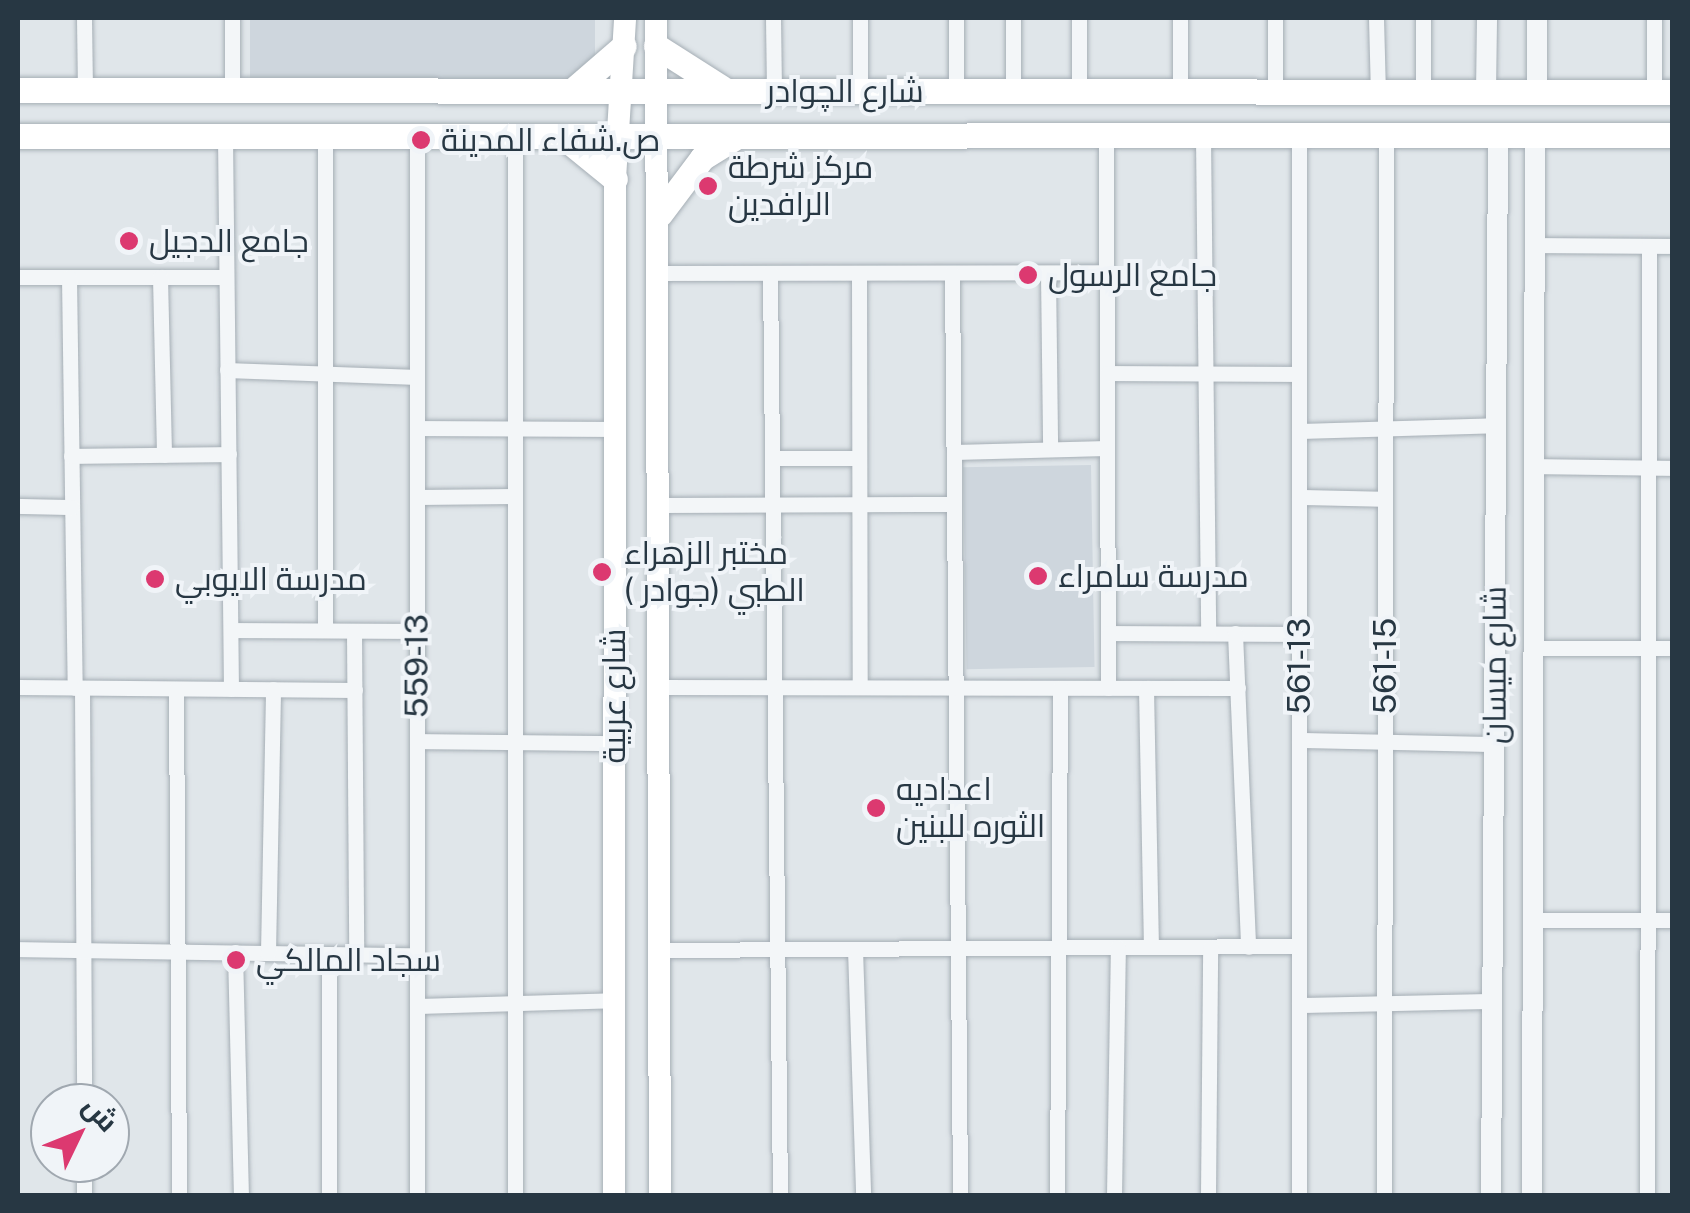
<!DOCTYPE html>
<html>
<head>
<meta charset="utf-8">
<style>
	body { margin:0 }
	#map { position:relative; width:1690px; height:1213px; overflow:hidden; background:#e0e6ea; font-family:"Public Sans",Cairo,sans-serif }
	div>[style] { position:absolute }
	.built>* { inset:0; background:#ced6dd; transform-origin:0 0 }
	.roads { filter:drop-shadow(0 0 2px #a5aeb5) drop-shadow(0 0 2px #a5aeb5) }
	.minor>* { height:15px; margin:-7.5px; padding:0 7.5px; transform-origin:7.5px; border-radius:7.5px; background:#f3f6f8 }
	.tertiary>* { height:20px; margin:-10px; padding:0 10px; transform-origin:10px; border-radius:10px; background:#f3f6f8 }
	.secondary>* { height:22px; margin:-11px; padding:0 11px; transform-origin:11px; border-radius:11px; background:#fff }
	.primary>* { height:25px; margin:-12.5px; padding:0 12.5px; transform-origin:12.5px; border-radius:12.5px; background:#fff }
	.dots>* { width:28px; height:28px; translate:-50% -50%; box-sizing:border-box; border:5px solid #f0f4f8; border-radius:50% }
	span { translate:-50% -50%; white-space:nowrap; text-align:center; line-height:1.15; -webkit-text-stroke:8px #f0f4f8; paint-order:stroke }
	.street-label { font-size:32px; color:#273743 }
	.poi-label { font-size:32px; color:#273743 }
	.left { translate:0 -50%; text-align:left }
	.frame { position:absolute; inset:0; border:20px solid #273743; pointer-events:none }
	.north { position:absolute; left:30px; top:1083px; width:100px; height:100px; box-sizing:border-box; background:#f0f4f8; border:2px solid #a0a8b0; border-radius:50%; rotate:47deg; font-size:28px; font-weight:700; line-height:40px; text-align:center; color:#273743 }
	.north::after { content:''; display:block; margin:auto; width:35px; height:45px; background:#dc3970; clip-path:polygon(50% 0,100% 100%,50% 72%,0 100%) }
</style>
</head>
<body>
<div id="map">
	<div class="built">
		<div style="clip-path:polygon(250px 18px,595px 18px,595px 60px,573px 80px,250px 79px)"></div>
		<div style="left:1091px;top:465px;width:202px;height:128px;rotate:89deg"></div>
	</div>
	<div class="roads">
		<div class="minor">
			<div style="left:84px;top:18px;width:72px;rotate:89.2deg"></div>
			<div style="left:232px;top:18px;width:72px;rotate:90deg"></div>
			<div style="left:773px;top:18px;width:73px;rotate:89.2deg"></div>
			<div style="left:956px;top:18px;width:73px;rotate:90deg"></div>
			<div style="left:1180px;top:18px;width:73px;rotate:90deg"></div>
			<div style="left:1275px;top:18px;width:74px;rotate:90deg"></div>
			<div style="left:1376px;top:18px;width:74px;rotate:88.5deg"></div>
			<div style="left:1423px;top:18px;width:74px;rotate:90deg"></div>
			<div style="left:1654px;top:18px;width:74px;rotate:90deg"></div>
			<div style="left:860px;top:91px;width:73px;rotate:-90deg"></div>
			<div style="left:1013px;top:91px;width:73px;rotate:-90deg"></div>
			<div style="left:1079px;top:91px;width:73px;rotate:-90deg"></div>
			<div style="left:225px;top:136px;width:553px;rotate:89.38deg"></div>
			<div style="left:1106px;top:136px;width:552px;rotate:89.79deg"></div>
			<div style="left:1203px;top:136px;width:497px;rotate:89.4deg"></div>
			<div style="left:1534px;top:245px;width:138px;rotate:0.4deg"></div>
			<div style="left:660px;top:273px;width:447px;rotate:-0.1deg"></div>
			<div style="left:770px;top:273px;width:923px;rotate:89.38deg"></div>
			<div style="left:859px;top:273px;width:414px;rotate:89.9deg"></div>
			<div style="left:952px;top:273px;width:923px;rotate:89.5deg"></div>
			<div style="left:1048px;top:273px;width:176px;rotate:89.3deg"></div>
			<div style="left:18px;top:277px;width:208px"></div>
			<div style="left:69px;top:277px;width:411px;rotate:89.2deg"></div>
			<div style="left:160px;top:277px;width:178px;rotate:88.7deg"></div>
			<div style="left:227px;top:370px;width:190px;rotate:2.1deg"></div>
			<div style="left:1107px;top:373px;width:192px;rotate:0.3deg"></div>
			<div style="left:417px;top:428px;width:197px;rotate:0.3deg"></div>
			<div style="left:1299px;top:431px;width:197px;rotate:-1.7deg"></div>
			<div style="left:954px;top:452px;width:153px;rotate:-1.5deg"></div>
			<div style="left:71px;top:456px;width:158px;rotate:-0.7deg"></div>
			<div style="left:772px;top:458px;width:87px"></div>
			<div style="left:1534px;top:466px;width:138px;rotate:0.8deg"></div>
			<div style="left:417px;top:497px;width:98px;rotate:-0.6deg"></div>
			<div style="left:1299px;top:497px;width:86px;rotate:1.3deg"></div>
			<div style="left:660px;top:505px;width:293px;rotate:-0.2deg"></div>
			<div style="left:18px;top:506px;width:54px;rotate:1.1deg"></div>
			<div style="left:231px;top:630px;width:186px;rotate:0.3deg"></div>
			<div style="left:325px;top:630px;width:494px;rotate:-90deg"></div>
			<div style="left:354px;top:631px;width:323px;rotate:89.6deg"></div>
			<div style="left:1108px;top:633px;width:191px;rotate:0.3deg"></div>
			<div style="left:1235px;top:633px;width:314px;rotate:87.6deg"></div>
			<div style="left:1533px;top:648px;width:139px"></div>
			<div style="left:18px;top:687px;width:337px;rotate:0.5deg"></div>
			<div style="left:660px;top:687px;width:578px;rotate:0.1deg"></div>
			<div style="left:82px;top:688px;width:415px;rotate:89.7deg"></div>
			<div style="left:1146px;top:688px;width:259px;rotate:88.9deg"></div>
			<div style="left:176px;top:689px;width:507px;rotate:89.66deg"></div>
			<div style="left:1299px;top:740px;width:195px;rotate:1.2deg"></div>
			<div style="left:417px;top:741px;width:197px;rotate:0.6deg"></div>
			<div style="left:1533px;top:920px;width:139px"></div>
			<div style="left:18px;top:949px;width:399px;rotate:0.9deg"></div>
			<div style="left:855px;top:949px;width:247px;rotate:88.1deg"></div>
			<div style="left:660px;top:950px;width:639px;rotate:-0.36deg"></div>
			<div style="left:235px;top:952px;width:244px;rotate:88.6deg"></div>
			<div style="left:268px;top:953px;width:264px;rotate:-88.9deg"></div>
			<div style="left:1299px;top:1005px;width:193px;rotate:-1.2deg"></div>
			<div style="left:417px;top:1006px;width:197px;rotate:-1.7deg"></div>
			<div style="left:84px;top:1163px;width:33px;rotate:90deg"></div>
			<div style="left:329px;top:1196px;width:242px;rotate:-90deg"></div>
			<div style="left:417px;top:1196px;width:1060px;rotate:-90deg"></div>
			<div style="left:515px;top:1196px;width:1059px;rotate:-90deg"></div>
			<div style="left:1057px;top:1196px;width:508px;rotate:-89.66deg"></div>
			<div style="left:1114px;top:1196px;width:249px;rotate:-89.1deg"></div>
			<div style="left:1208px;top:1196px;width:249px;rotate:-89.5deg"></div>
			<div style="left:1299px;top:1196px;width:1060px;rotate:-90deg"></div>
			<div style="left:1384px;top:1196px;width:1060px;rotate:-89.89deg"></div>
			<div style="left:1647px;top:1196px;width:950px;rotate:-89.88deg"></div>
		</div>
		<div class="tertiary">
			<div style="left:1537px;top:18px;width:74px;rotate:90deg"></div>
			<div style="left:1486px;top:92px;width:74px;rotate:-89.2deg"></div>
			<div style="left:1491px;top:1196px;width:1061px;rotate:-89.62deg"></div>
			<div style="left:1532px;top:1196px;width:1061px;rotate:-89.84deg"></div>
		</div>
		<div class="secondary">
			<div style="left:656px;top:18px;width:1178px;rotate:89.81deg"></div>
			<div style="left:614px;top:1196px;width:1017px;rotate:-89.94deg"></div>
			<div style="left:615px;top:179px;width:161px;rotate:-86.4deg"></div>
		</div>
		<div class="primary">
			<div style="left:656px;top:46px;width:78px;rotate:32.5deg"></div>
			<div style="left:18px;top:90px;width:1654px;rotate:0.07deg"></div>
			<div style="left:573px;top:90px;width:67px;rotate:-40.8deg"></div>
			<div style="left:18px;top:136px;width:1654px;rotate:-0.03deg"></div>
			<div style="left:566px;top:139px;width:63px;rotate:39.2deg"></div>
			<div style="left:660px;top:214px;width:70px;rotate:-53.1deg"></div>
			<div style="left:702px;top:158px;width:39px;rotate:-32deg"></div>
		</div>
	</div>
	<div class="dots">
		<div style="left:421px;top:140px;background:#dc3970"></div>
		<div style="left:708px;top:186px;background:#dc3970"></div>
		<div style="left:129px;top:241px;background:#dc3970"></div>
		<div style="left:1028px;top:275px;background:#dc3970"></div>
		<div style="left:602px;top:572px;background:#dc3970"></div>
		<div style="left:1038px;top:576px;background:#dc3970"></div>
		<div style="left:155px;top:579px;background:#dc3970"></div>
		<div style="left:876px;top:808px;background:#dc3970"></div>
		<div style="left:236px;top:960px;background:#dc3970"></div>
	</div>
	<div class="street-label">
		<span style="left:845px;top:91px">شارع الچوادر</span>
		<span style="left:1495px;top:665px;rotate:-90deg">شارع ميسان</span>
		<span style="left:417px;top:666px;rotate:-90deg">559-13</span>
		<span style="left:1299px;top:666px;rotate:-90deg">561-13</span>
		<span style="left:1385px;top:666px;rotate:-90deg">561-15</span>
		<span style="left:614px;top:696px;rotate:-90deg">شارع عربية</span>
	</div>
	<div class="poi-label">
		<span class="left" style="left:441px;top:140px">ص.شفاء المدينة</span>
		<span class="left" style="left:728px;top:186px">مركز شرطة<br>الرافدين</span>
		<span class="left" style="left:149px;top:241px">جامع الدجيل</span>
		<span class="left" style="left:1048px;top:275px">جامع الرسول</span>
		<span class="left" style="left:624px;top:572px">مختبر الزهراء<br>الطبي (جوادر )</span>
		<span class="left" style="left:1058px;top:576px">مدرسة سامراء</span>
		<span class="left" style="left:175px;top:579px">مدرسة الايوبي</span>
		<span class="left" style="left:896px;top:808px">اعداديه<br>الثوره للبنين</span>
		<span class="left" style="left:256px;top:960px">سجاد المالكي</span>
	</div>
	<div class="frame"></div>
	<div class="north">ش</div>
</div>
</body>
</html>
